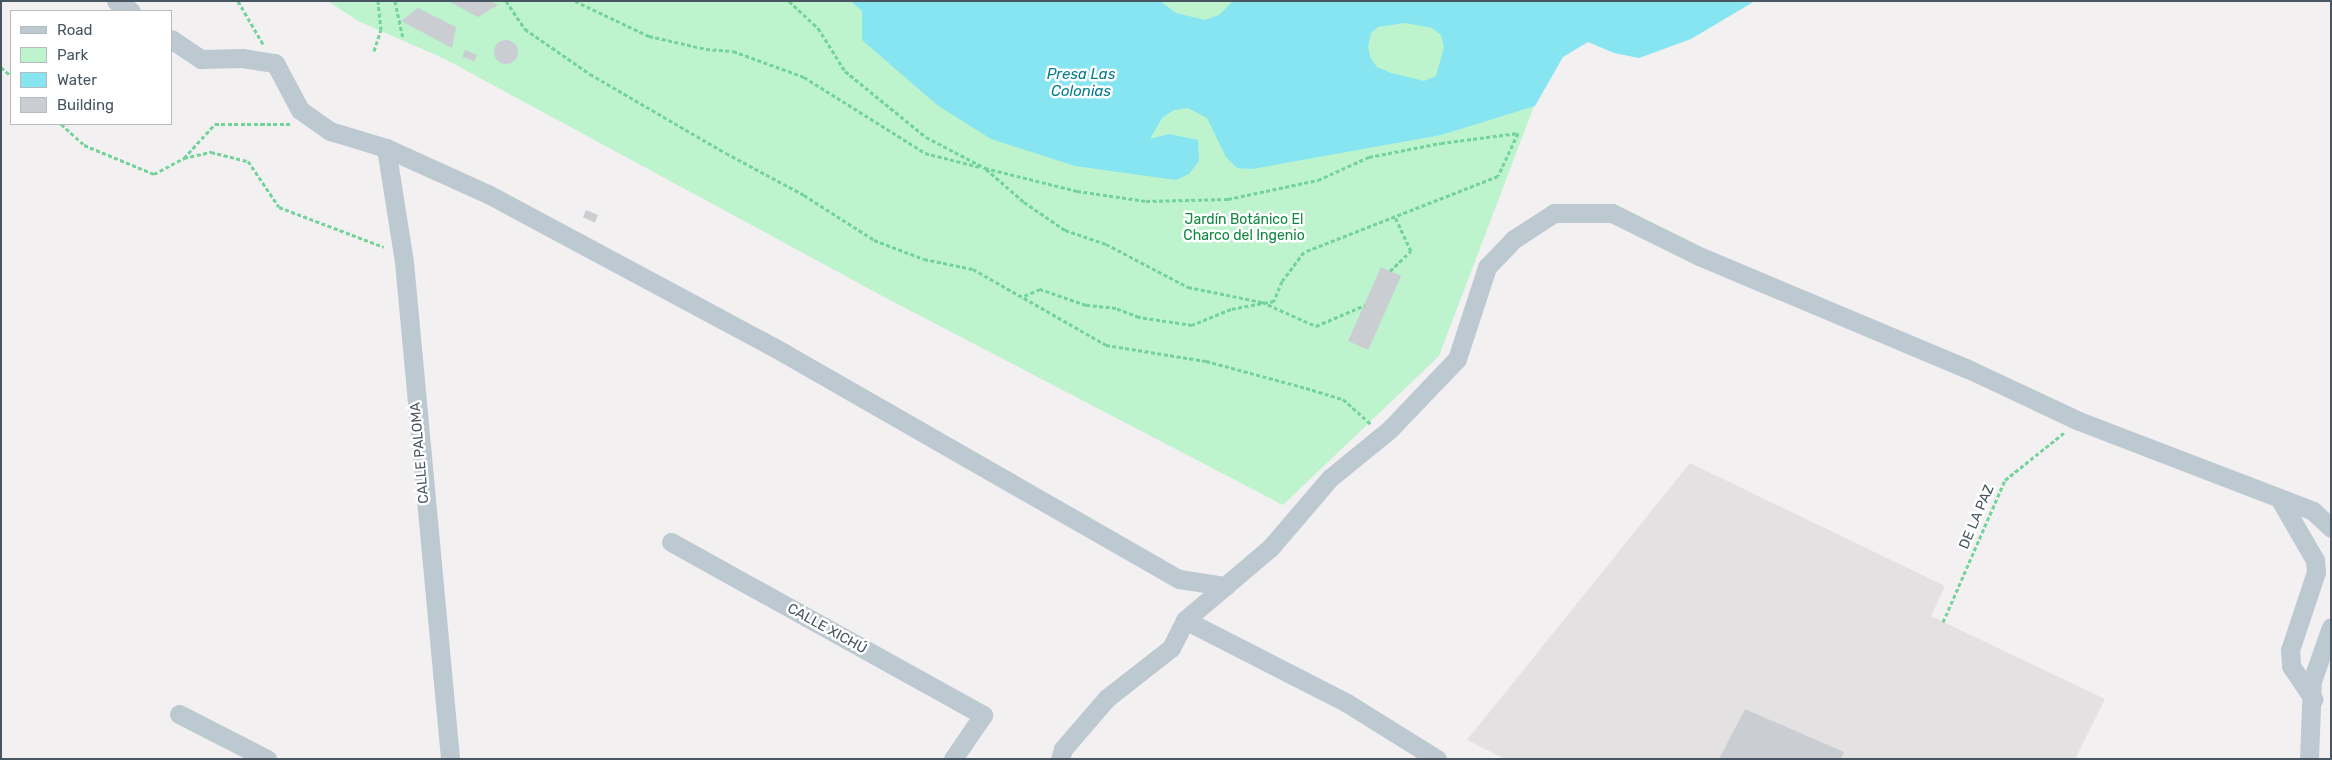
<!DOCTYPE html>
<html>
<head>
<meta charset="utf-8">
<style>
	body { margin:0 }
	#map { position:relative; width:2332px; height:760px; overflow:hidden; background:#f3f0f1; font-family:Rubik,sans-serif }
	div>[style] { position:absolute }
	.education>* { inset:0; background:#e4e1e3 }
	.green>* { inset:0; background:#bdf3cd }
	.water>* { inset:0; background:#87e5f2 }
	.building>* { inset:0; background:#caced3; transform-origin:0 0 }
	.round { border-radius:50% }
	.path>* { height:3px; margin-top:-1.5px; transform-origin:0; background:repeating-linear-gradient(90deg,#72d39b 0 4px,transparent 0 6.5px) }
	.street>* { height:19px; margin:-9.5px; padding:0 9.5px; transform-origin:9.5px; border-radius:9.5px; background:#bdc9d1 }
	span { translate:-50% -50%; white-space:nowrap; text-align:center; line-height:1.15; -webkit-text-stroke:5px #fff; paint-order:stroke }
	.park-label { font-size:14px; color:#118842 }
	.street-label { font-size:14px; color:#475660 }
	.water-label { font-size:15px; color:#067d8e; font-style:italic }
	.frame { position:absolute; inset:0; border:2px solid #475660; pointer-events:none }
	.legend { position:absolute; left:10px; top:10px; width:162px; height:115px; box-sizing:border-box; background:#fff; border:1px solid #b5bbbf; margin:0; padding:6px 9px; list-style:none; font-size:15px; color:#475660 }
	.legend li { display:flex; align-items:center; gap:10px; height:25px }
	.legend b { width:25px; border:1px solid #b5bbbf }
</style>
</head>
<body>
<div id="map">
	<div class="education">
		<div style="clip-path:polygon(1690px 463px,1945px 586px,1931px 616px,2105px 699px,2075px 759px,1505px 759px,1467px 740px)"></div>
	</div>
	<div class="green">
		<div style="clip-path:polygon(328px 1px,1574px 1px,1439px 356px,1283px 505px,888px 299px,445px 59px,358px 21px)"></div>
	</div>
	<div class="water">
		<div style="clip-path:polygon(evenodd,851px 1px,1160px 1px,1176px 13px,1205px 20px,1219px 15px,1233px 1px,1755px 1px,1691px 39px,1639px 58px,1614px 53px,1588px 42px,1563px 57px,1535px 106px,1441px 135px,1252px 169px,1237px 168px,1226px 157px,1207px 118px,1188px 108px,1174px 110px,1162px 118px,1150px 139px,1169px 134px,1198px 140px,1199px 161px,1189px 174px,1176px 180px,1075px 166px,991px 139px,937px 105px,862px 40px,862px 11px,851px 1px,1405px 23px,1432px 28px,1441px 35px,1444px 47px,1436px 76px,1424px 81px,1391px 73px,1377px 67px,1371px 59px,1368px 47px,1371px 33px,1378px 27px,1405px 23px)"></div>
	</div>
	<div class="building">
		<div style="clip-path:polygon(448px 1px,490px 1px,498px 5px,478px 17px)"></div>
		<div style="clip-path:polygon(418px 8px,456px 27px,452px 48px,401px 21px)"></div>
		<div class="round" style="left:494px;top:40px;width:24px;height:24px"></div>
		<div style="left:465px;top:50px;width:13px;height:7px;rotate:23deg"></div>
		<div style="left:586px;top:210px;width:13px;height:8px;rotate:23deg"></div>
		<div style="left:1381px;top:267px;width:22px;height:81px;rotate:24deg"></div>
		<div style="clip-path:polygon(1745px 709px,1844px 752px,1841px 759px,1719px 759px)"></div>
	</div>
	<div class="path">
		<div style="left:238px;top:1px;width:50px;rotate:59.8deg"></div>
		<div style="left:395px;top:1px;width:39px;rotate:78deg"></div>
		<div style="left:506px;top:1px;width:34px;rotate:56deg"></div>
		<div style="left:525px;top:29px;width:79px;rotate:34.7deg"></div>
		<div style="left:590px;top:74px;width:157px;rotate:30.2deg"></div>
		<div style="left:726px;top:153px;width:89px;rotate:28.3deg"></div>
		<div style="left:804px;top:195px;width:83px;rotate:32.7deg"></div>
		<div style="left:874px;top:240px;width:53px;rotate:20.8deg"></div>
		<div style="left:924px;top:259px;width:50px;rotate:11.5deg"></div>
		<div style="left:973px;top:269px;width:153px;rotate:29.7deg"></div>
		<div style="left:1106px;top:345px;width:101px;rotate:9.1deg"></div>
		<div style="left:1206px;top:361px;width:104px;rotate:15.1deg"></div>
		<div style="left:1306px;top:388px;width:39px;rotate:17deg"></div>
		<div style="left:1343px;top:399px;width:38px;rotate:42deg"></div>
		<div style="left:575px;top:1px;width:82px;rotate:25.3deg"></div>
		<div style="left:649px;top:36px;width:58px;rotate:12.8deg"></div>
		<div style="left:706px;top:49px;width:27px;rotate:4deg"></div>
		<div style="left:733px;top:51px;width:76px;rotate:20.1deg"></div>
		<div style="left:804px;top:77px;width:143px;rotate:32.1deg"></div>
		<div style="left:925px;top:153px;width:57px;rotate:14.3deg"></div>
		<div style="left:789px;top:1px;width:40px;rotate:43deg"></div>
		<div style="left:818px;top:28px;width:51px;rotate:57.9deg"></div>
		<div style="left:845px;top:71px;width:104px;rotate:39.2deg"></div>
		<div style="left:926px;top:137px;width:67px;rotate:27.7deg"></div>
		<div style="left:985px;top:168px;width:95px;rotate:14deg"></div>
		<div style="left:1077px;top:191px;width:70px;rotate:8.2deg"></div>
		<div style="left:1146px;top:201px;width:82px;rotate:-1.4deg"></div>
		<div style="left:1228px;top:199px;width:92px;rotate:-11.9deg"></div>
		<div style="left:1318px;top:180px;width:56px;rotate:-24.3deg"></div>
		<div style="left:1369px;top:157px;width:73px;rotate:-11deg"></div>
		<div style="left:1441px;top:143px;width:78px;rotate:-7.4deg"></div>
		<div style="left:1518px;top:133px;width:47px;rotate:114.9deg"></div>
		<div style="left:1498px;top:176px;width:208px;rotate:158.6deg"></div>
		<div style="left:1304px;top:252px;width:36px;rotate:127deg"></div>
		<div style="left:1282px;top:281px;width:22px;rotate:112deg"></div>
		<div style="left:1274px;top:301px;width:44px;rotate:169.5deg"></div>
		<div style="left:1231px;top:309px;width:42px;rotate:157.7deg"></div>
		<div style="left:1192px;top:325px;width:54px;rotate:-171.4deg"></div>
		<div style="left:1139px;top:317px;width:25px;rotate:-159deg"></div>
		<div style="left:1116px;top:308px;width:30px;rotate:-174deg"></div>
		<div style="left:1086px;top:305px;width:49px;rotate:-160.8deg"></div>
		<div style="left:1040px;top:289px;width:20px;rotate:156deg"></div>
		<div style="left:374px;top:51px;width:22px;rotate:-72deg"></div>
		<div style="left:381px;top:30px;width:29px;rotate:-96deg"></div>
		<div style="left:1px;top:67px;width:13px;rotate:42deg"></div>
		<div style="left:61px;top:124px;width:31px;rotate:42deg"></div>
		<div style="left:84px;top:145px;width:76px;rotate:22.5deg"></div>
		<div style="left:154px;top:174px;width:34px;rotate:-28deg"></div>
		<div style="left:184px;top:158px;width:46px;rotate:-47.6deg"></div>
		<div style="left:215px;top:124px;width:75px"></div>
		<div style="left:184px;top:158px;width:28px;rotate:-13deg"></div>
		<div style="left:211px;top:152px;width:38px;rotate:14deg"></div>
		<div style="left:248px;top:161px;width:55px;rotate:56deg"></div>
		<div style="left:279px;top:207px;width:112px;rotate:20.9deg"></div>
		<div style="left:986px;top:169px;width:50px;rotate:41deg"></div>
		<div style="left:1024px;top:202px;width:50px;rotate:34.3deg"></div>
		<div style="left:1065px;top:230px;width:43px;rotate:18.9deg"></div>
		<div style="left:1106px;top:244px;width:93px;rotate:27.7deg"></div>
		<div style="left:1188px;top:287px;width:76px;rotate:11.5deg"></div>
		<div style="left:1262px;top:302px;width:59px;rotate:24deg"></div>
		<div style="left:1316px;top:326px;width:53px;rotate:-23.2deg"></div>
		<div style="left:1390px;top:271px;width:29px;rotate:-44deg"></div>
		<div style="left:1411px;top:251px;width:38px;rotate:-115deg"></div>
		<div style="left:1943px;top:622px;width:155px;rotate:-66.4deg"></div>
		<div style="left:2005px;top:480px;width:77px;rotate:-38.7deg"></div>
	</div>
	<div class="street">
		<div style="left:116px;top:1px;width:18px;rotate:34deg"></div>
		<div style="left:171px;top:39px;width:36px;rotate:34deg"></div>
		<div style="left:201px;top:59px;width:41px;rotate:-1.4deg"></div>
		<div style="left:242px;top:58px;width:33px;rotate:9deg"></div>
		<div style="left:275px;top:63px;width:53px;rotate:62deg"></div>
		<div style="left:300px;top:110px;width:37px;rotate:35deg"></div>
		<div style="left:330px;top:131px;width:59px;rotate:16.9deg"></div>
		<div style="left:386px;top:148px;width:112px;rotate:24.3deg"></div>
		<div style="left:488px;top:194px;width:336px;rotate:28.2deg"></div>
		<div style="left:784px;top:353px;width:455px;rotate:29.8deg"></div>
		<div style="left:1179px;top:579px;width:47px;rotate:8.7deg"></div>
		<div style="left:386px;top:148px;width:115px;rotate:81deg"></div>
		<div style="left:404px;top:262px;width:499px;rotate:84.7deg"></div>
		<div style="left:2279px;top:498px;width:72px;rotate:59.9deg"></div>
		<div style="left:2315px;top:560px;width:12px;rotate:85deg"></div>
		<div style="left:2316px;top:572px;width:82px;rotate:108.4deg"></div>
		<div style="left:2290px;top:650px;width:16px;rotate:86deg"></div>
		<div style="left:2291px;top:666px;width:40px;rotate:56deg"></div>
		<div style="left:671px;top:542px;width:357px;rotate:29deg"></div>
		<div style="left:983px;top:715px;width:53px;rotate:124.3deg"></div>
		<div style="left:1185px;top:620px;width:182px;rotate:27.1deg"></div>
		<div style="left:1347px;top:703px;width:106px;rotate:31.9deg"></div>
		<div style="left:179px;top:714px;width:99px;rotate:27.1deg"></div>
		<div style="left:1060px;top:759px;width:10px;rotate:-73deg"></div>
		<div style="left:1063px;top:749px;width:67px;rotate:-49.2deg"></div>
		<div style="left:1107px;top:698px;width:81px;rotate:-38deg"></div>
		<div style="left:1171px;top:648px;width:31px;rotate:-63deg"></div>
		<div style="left:1185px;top:620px;width:111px;rotate:-40.3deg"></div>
		<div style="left:1270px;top:548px;width:92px;rotate:-49.4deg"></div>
		<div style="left:1330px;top:478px;width:77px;rotate:-39.2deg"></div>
		<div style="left:1390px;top:429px;width:97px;rotate:-46.3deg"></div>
		<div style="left:1457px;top:359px;width:97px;rotate:-71.9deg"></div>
		<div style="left:1487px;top:267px;width:39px;rotate:-46deg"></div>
		<div style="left:1514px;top:239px;width:48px;rotate:-33deg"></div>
		<div style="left:1554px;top:213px;width:58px"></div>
		<div style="left:1612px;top:213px;width:97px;rotate:26.3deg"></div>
		<div style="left:1699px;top:256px;width:290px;rotate:22.8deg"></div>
		<div style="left:1966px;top:368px;width:125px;rotate:25.1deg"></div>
		<div style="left:2079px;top:421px;width:251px;rotate:21deg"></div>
		<div style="left:2313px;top:511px;width:25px;rotate:43deg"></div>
		<div style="left:2309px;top:759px;width:78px;rotate:-87.8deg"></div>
		<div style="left:2312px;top:681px;width:57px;rotate:-70.6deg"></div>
	</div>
	<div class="park-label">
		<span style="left:1244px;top:228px">Jardín Botánico El<br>Charco del Ingenio</span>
	</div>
	<div class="street-label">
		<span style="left:420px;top:453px;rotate:-95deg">CALLE PALOMA</span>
		<span style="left:1977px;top:517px;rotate:-67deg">DE LA PAZ</span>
		<span style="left:827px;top:629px;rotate:29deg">CALLE XICHÚ</span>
	</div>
	<div class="water-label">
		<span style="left:1081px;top:83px">Presa Las<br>Colonias</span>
	</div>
	<div class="frame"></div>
	<ul class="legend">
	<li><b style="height:6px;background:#bdc9d1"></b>Road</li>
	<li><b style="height:14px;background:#bdf3cd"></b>Park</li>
	<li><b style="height:14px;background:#87e5f2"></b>Water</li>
	<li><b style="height:14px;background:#caced3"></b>Building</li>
	</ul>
</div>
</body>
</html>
